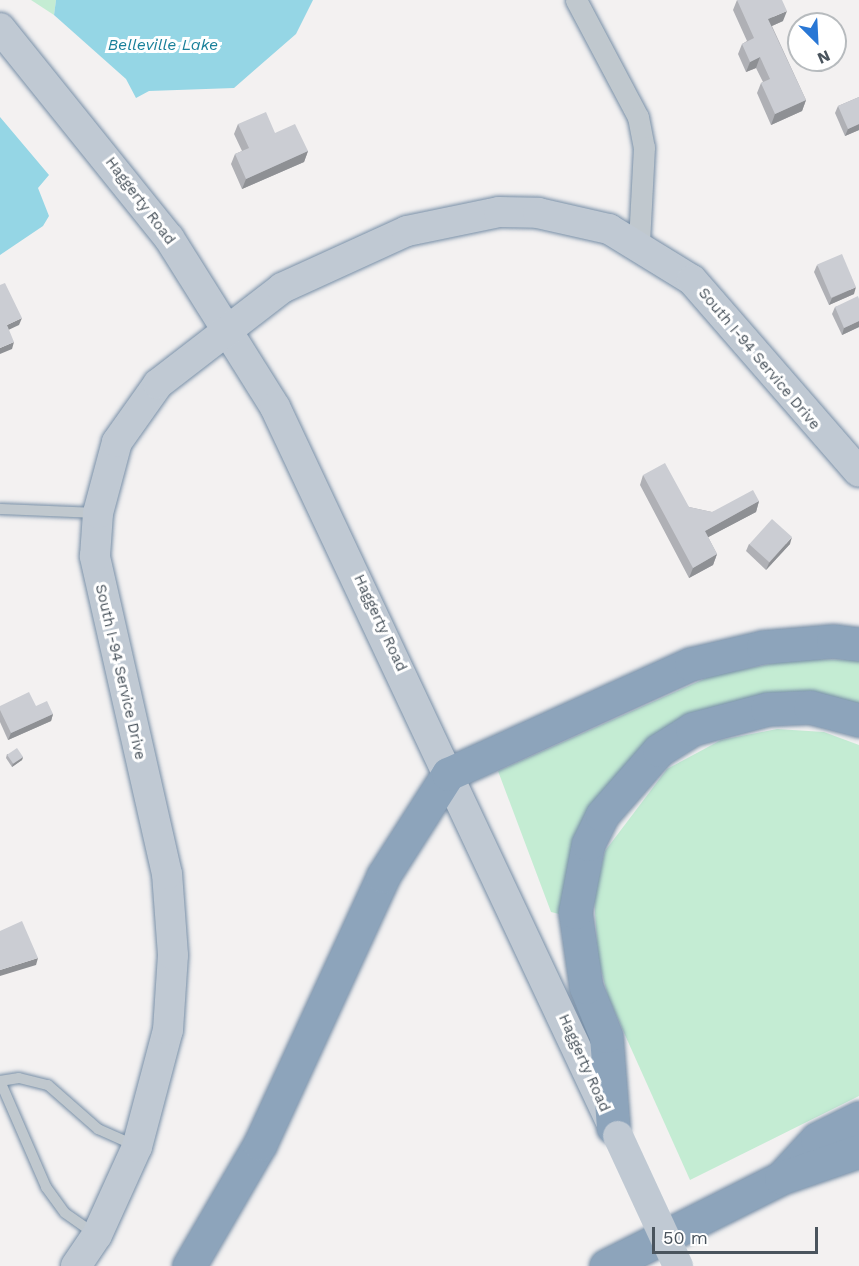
<!DOCTYPE html>
<html>
<head>
<meta charset="utf-8">
<style>
	body { margin:0 }
	#map { position:relative; width:859px; height:1266px; overflow:hidden; background:#f3f1f1; font-family:"Work Sans",sans-serif }
	div>[style] { position:absolute }
	.green>* { inset:0; background:#c4ecd3 }
	.water>* { inset:0; background:#95d6e5 }
	.roads { filter:drop-shadow(0 0 2px #788fa7) drop-shadow(0 0 2px #788fa7) }
	.lane>* { height:10px; margin:-5px; padding:0 5px; transform-origin:5px; border-radius:5px; background:#c0c8ce }
	.street>* { height:21px; margin:-10.5px; padding:0 10.5px; transform-origin:10.5px; border-radius:10.5px; background:#c0c8ce }
	.secondary>* { height:30px; margin:-15px; padding:0 15px; transform-origin:15px; border-radius:15px; background:#c0c9d3 }
	.highway>* { height:33px; margin:-16.5px; padding:0 16.5px; transform-origin:16.5px; border-radius:16.5px; background:#8da4bb }
	.secondary-bridge>* { height:30px; margin:-15px; padding:0 15px; transform-origin:15px; border-radius:15px; background:#c0c9d3 }
	.wall>* { inset:0; background:#afb0b5 }
	.shaded-wall>* { inset:0; background:#8e9094 }
	.building>* { inset:0; background:#cbcdd3; transform-origin:0 0 }
	span { translate:-50% -50%; white-space:nowrap; text-align:center; line-height:1.15; -webkit-text-stroke:6px #fff; paint-order:stroke }
	.street-label { font-size:15px; color:#4a545d }
	.water-label { font-size:16px; color:#19809a; font-style:italic }
	.north { position:absolute; left:787px; top:12px; width:60px; height:60px; box-sizing:border-box; background:#fff; border:2px solid #b7bbbe; border-radius:50%; rotate:156deg; font-size:16px; font-weight:700; line-height:24px; text-align:center; color:#4a545d }
	.north::after { content:''; display:block; margin:auto; width:21px; height:27px; background:#2977d5; clip-path:polygon(50% 0,100% 100%,50% 72%,0 100%) }
	.scale { position:absolute; left:652px; top:1227px; width:166px; height:27px; box-sizing:border-box; border:3px solid #4a545d; border-top:0; padding-left:8px; font-size:18px; line-height:21px; white-space:nowrap; color:#4a545d; -webkit-text-stroke:4px #fff; paint-order:stroke }
</style>
</head>
<body>
<div id="map">
	<div class="green">
		<div style="clip-path:polygon(31px 0,56px 0,54px 15px)"></div>
		<div style="clip-path:polygon(796px 659px,859px 660px,859px 709px,679px 721px,570px 858px,559px 914px,551px 912px,498px 771px,713px 675px)"></div>
		<div style="clip-path:polygon(777px 729px,824px 732px,859px 745px,859px 1096px,690px 1180px,608px 997px,598px 958px,594px 897px,605px 851px,667px 769px,721px 740px)"></div>
	</div>
	<div class="water">
		<div style="clip-path:polygon(56px 0,313px 0,296px 34px,234px 88px,149px 91px,136px 98px,126px 79px,54px 15px)"></div>
		<div style="clip-path:polygon(0 117px,49px 175px,38px 188px,49px 216px,43px 226px,0 255px)"></div>
	</div>
	<div class="roads">
		<div class="lane">
			<div style="left:0;top:509px;width:98px;rotate:2.3deg"></div>
			<div style="left:0;top:1081px;width:116px;rotate:66.5deg"></div>
			<div style="left:46px;top:1187px;width:32px;rotate:54deg"></div>
			<div style="left:65px;top:1213px;width:38px;rotate:35deg"></div>
			<div style="left:0;top:1081px;width:19px;rotate:-9deg"></div>
			<div style="left:19px;top:1078px;width:30px;rotate:14deg"></div>
			<div style="left:48px;top:1085px;width:67px;rotate:41.3deg"></div>
			<div style="left:98px;top:1129px;width:39px;rotate:24deg"></div>
		</div>
		<div class="street">
			<div style="left:576px;top:0;width:132px;rotate:62.1deg"></div>
			<div style="left:638px;top:117px;width:31px;rotate:79deg"></div>
			<div style="left:644px;top:147px;width:96px;rotate:93deg"></div>
		</div>
		<div class="secondary">
			<div style="left:0;top:28px;width:270px;rotate:51.2deg"></div>
			<div style="left:169px;top:238px;width:199px;rotate:57.9deg"></div>
			<div style="left:275px;top:407px;width:788px;rotate:64.83deg"></div>
			<div style="left:76px;top:1266px;width:37px;rotate:-56deg"></div>
			<div style="left:97px;top:1235px;width:97px;rotate:-65.6deg"></div>
			<div style="left:137px;top:1147px;width:121px;rotate:-75.2deg"></div>
			<div style="left:168px;top:1030px;width:75px;rotate:-86.2deg"></div>
			<div style="left:173px;top:955px;width:81px;rotate:-94.2deg"></div>
			<div style="left:167px;top:874px;width:326px;rotate:-102.8deg"></div>
			<div style="left:95px;top:556px;width:43px;rotate:-86deg"></div>
			<div style="left:98px;top:513px;width:73px;rotate:-75deg"></div>
			<div style="left:117px;top:442px;width:71px;rotate:-54.7deg"></div>
			<div style="left:158px;top:384px;width:157px;rotate:-37.7deg"></div>
			<div style="left:282px;top:288px;width:137px;rotate:-24.5deg"></div>
			<div style="left:407px;top:231px;width:94px;rotate:-11.7deg"></div>
			<div style="left:499px;top:212px;width:39px;rotate:1deg"></div>
			<div style="left:538px;top:213px;width:73px;rotate:12.7deg"></div>
			<div style="left:609px;top:229px;width:97px;rotate:31.6deg"></div>
			<div style="left:692px;top:280px;width:254px;rotate:49deg"></div>
		</div>
		<div class="highway">
			<div style="left:613px;top:1127px;width:91px;rotate:-94.4deg"></div>
			<div style="left:606px;top:1036px;width:53px;rotate:-112.2deg"></div>
			<div style="left:586px;top:987px;width:76px;rotate:-98.3deg"></div>
			<div style="left:575px;top:912px;width:69px;rotate:-79.2deg"></div>
			<div style="left:588px;top:844px;width:32px;rotate:-64deg"></div>
			<div style="left:602px;top:815px;width:86px;rotate:-48.8deg"></div>
			<div style="left:659px;top:750px;width:39px;rotate:-32deg"></div>
			<div style="left:692px;top:729px;width:78px;rotate:-14.9deg"></div>
			<div style="left:767px;top:709px;width:43px;rotate:-2.7deg"></div>
			<div style="left:810px;top:707px;width:51px;rotate:14.9deg"></div>
			<div style="left:783px;top:1176px;width:50px;rotate:-47.4deg"></div>
			<div style="left:817px;top:1139px;width:47px;rotate:-26.6deg"></div>
			<div style="left:189px;top:1266px;width:141px;rotate:-59.8deg"></div>
			<div style="left:260px;top:1144px;width:295px;rotate:-65.3deg"></div>
			<div style="left:383px;top:876px;width:121px;rotate:-57.5deg"></div>
			<div style="left:448px;top:774px;width:267px;rotate:-24.4deg"></div>
			<div style="left:691px;top:664px;width:74px;rotate:-13.3deg"></div>
			<div style="left:763px;top:647px;width:70px;rotate:-4.9deg"></div>
			<div style="left:833px;top:641px;width:26px;rotate:7deg"></div>
			<div style="left:606px;top:1266px;width:196px;rotate:-26.7deg"></div>
			<div style="left:781px;top:1178px;width:83px;rotate:-19.1deg"></div>
		</div>
	</div>
	<div class="secondary-bridge">
		<div style="left:618px;top:1136px;width:143px;rotate:65.2deg"></div>
	</div>
	<div class="wall">
		<div style="clip-path:polygon(737px 0,783px 21px,772px 26px,806px 100px,802px 111px,771px 125px,757px 93px,761px 83px,763px 82px,756px 68px,746px 72px,738px 54px,742px 44px,747px 41px,733px 10px)"></div>
		<div style="clip-path:polygon(859px 97px,859px 130px,845px 136px,835px 113px,838px 106px)"></div>
		<div style="clip-path:polygon(238px 124px,275px 133px,308px 151px,304px 162px,242px 189px,231px 164px,235px 154px,242px 151px,234px 134px)"></div>
		<div style="clip-path:polygon(817px 265px,854px 294px,829px 305px,814px 272px)"></div>
		<div style="clip-path:polygon(859px 299px,859px 327px,842px 335px,832px 314px,835px 307px)"></div>
		<div style="clip-path:polygon(643px 475px,689px 507px,712px 512px,759px 501px,756px 512px,708px 537px,717px 554px,713px 565px,689px 578px,640px 485px)"></div>
		<div style="clip-path:polygon(749px 544px,790px 544px,766px 570px,746px 551px)"></div>
		<div style="clip-path:polygon(0 706px,36px 706px,53px 714px,51px 721px,8px 740px,0 722px)"></div>
		<div style="clip-path:polygon(7px 754px,23px 757px,22px 760px,12px 767px,6px 758px)"></div>
	</div>
	<div class="shaded-wall">
		<div style="clip-path:polygon(787px 11px,783px 21px,765px 29px,768px 19px)"></div>
		<div style="clip-path:polygon(760px 57px,756px 68px,746px 72px,750px 62px)"></div>
		<div style="clip-path:polygon(806px 100px,802px 111px,771px 125px,775px 114px)"></div>
		<div style="clip-path:polygon(859px 124px,859px 130px,845px 136px,848px 129px)"></div>
		<div style="clip-path:polygon(308px 151px,304px 162px,242px 189px,246px 179px)"></div>
		<div style="clip-path:polygon(856px 287px,854px 294px,829px 305px,832px 298px)"></div>
		<div style="clip-path:polygon(22px 318px,19px 325px,4px 332px,7px 325px)"></div>
		<div style="clip-path:polygon(859px 321px,859px 327px,842px 335px,844px 328px)"></div>
		<div style="clip-path:polygon(14px 342px,12px 349px,0 354px,0 348px)"></div>
		<div style="clip-path:polygon(759px 501px,756px 512px,701px 541px,705px 531px)"></div>
		<div style="clip-path:polygon(792px 537px,790px 544px,766px 570px,769px 563px)"></div>
		<div style="clip-path:polygon(717px 554px,713px 565px,689px 578px,693px 568px)"></div>
		<div style="clip-path:polygon(53px 714px,51px 721px,8px 740px,11px 733px)"></div>
		<div style="clip-path:polygon(23px 757px,22px 760px,12px 767px,13px 763px)"></div>
		<div style="clip-path:polygon(38px 958px,36px 965px,0 976px,0 970px)"></div>
	</div>
	<div class="building">
		<div style="clip-path:polygon(737px 0,782px 0,787px 11px,768px 19px,806px 100px,775px 114px,761px 83px,770px 79px,760px 57px,750px 62px,742px 44px,754px 38px)"></div>
		<div style="clip-path:polygon(859px 97px,859px 124px,848px 129px,838px 106px)"></div>
		<div style="clip-path:polygon(266px 112px,275px 133px,295px 124px,308px 151px,246px 179px,235px 154px,249px 148px,238px 124px)"></div>
		<div style="left:842px;top:254px;width:36px;height:27px;rotate:67deg"></div>
		<div style="clip-path:polygon(5px 283px,22px 318px,7px 325px,14px 342px,0 348px,0 285px)"></div>
		<div style="clip-path:polygon(858px 296px,859px 299px,859px 321px,844px 328px,835px 307px)"></div>
		<div style="clip-path:polygon(665px 463px,689px 507px,712px 512px,753px 490px,759px 501px,705px 531px,717px 554px,693px 568px,643px 475px)"></div>
		<div style="left:772px;top:519px;width:27px;height:34px;rotate:42deg"></div>
		<div style="clip-path:polygon(29px 692px,36px 706px,47px 701px,53px 714px,11px 733px,0 710px,0 706px)"></div>
		<div style="left:17px;top:748px;width:11px;height:12px;rotate:56deg"></div>
		<div style="clip-path:polygon(22px 921px,38px 958px,0 970px,0 931px)"></div>
	</div>
	<div class="street-label">
		<span style="left:140px;top:201px;rotate:53deg">Haggerty Road</span>
		<span style="left:759px;top:359px;rotate:50deg">South I-94 Service Drive</span>
		<span style="left:380px;top:623px;rotate:65deg">Haggerty Road</span>
		<span style="left:120px;top:672px;rotate:77deg">South I-94 Service Drive</span>
		<span style="left:584px;top:1063px;rotate:66deg">Haggerty Road</span>
	</div>
	<div class="water-label">
		<span style="left:163px;top:45px">Belleville Lake</span>
	</div>
	<div class="north">N</div>
	<div class="scale">50 m</div>
</div>
</body>
</html>
